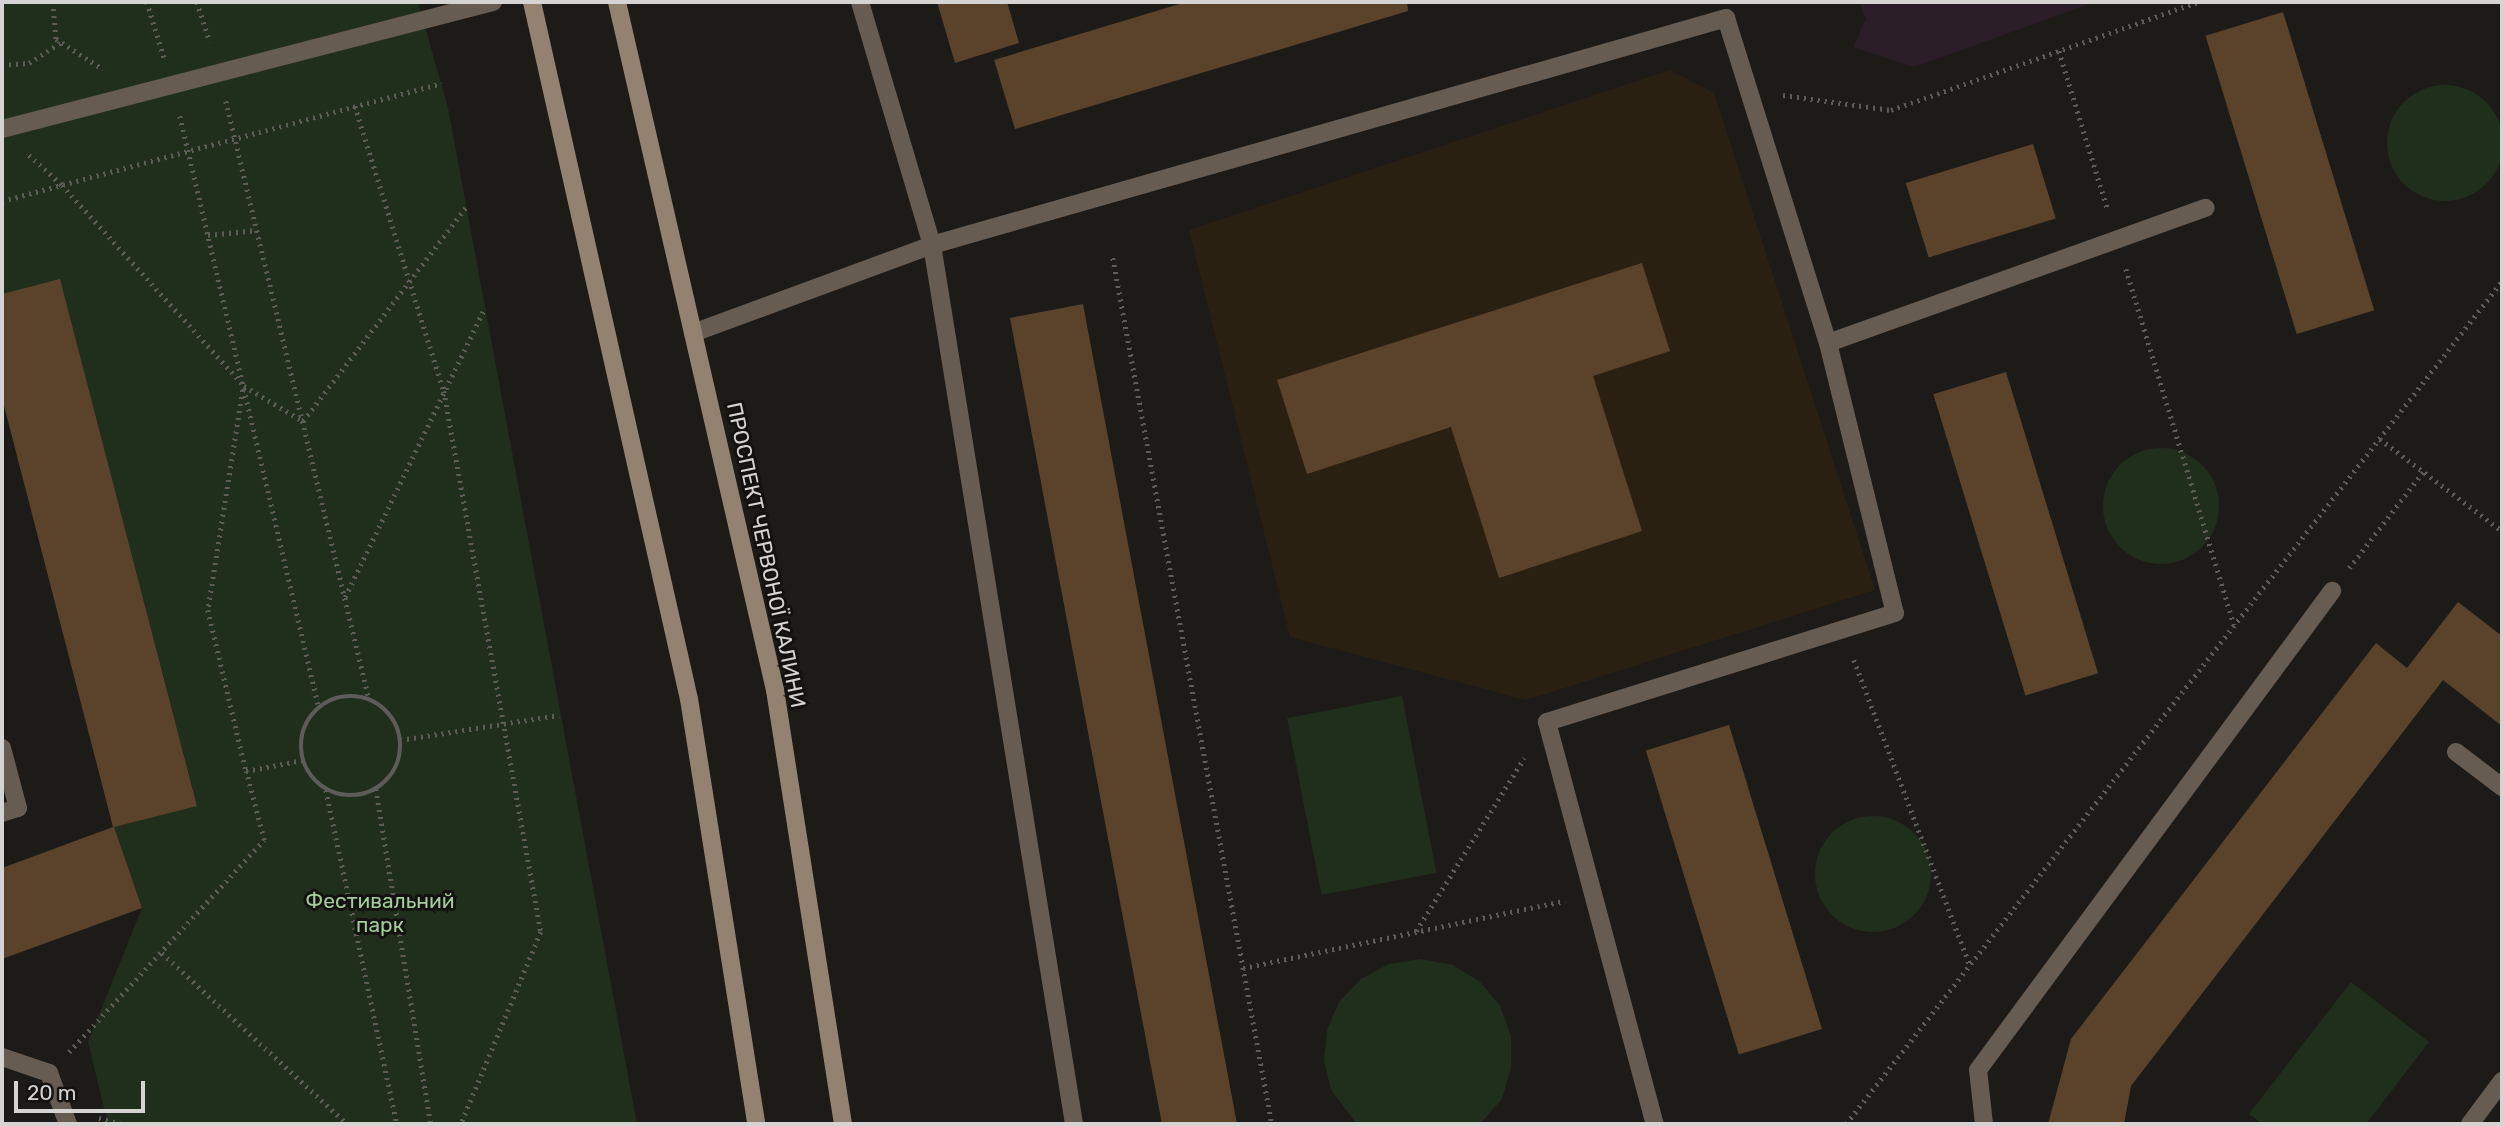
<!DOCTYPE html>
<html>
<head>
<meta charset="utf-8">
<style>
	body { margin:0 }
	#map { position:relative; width:2504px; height:1126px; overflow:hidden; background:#1c1b18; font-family:Rubik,sans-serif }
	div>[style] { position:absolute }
	.education>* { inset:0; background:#2b1d28 }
	.medical>* { inset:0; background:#2a2011 }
	.green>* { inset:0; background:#202f1c; transform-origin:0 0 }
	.round { border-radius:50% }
	.building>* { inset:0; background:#5b432b; transform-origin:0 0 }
	.path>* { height:4.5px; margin-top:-2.25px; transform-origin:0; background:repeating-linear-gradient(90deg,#5d5c59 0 2px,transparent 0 7px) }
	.path>.ring { margin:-2.25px; padding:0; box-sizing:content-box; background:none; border:4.5px solid #5d5c59; border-radius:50% }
	.service>* { height:18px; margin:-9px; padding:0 9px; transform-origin:9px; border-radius:9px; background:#675c51 }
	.secondary>* { height:18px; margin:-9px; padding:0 9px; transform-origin:9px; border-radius:9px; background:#938270 }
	span { translate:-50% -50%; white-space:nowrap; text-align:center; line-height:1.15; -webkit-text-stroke:6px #131210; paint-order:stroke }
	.street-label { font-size:21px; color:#d5d4d2 }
	.park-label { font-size:21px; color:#a5cd9c }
	.frame { position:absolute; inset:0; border:4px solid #d5d4d2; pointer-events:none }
	.scale { position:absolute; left:14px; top:1081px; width:131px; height:32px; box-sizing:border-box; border:4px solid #d5d4d2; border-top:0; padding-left:9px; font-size:21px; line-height:24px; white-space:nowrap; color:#d5d4d2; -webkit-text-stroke:5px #131210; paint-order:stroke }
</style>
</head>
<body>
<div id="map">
	<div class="education">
		<div style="clip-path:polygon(1859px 2px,2095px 2px,1914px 67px,1853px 47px,1866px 19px)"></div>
	</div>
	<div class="medical">
		<div style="clip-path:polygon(1670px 70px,1714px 93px,1875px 590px,1526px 700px,1290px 637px,1189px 230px)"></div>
	</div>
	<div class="green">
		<div style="clip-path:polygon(2px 2px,418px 2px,448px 108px,637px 1124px,108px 1124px,88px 1042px,142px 908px,113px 827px,197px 805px,60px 280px,2px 294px)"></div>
		<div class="round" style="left:2387px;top:85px;width:116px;height:116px"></div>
		<div class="round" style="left:2103px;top:448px;width:116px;height:116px"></div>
		<div style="left:1402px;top:696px;width:180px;height:117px;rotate:79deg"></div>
		<div class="round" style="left:1815px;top:816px;width:116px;height:116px"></div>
		<div style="clip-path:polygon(1421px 959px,1453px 965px,1480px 982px,1500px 1006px,1511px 1036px,1511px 1068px,1502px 1099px,1480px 1124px,1357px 1124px,1331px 1090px,1324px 1060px,1327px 1030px,1339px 1002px,1361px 979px,1389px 964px)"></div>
		<div style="clip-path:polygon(2351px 982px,2429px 1042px,2366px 1124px,2263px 1124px,2249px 1114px)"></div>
	</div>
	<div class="building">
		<div style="clip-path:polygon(937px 2px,1007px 2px,1019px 43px,955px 63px)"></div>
		<div style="clip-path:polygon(1186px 2px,1407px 2px,1408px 11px,1015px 129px,994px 60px)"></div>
		<div style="left:2283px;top:12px;width:312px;height:81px;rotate:73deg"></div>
		<div style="left:2033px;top:144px;width:78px;height:133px;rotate:73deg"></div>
		<div style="clip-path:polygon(1642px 263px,1670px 351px,1593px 376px,1642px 531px,1499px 578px,1451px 427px,1307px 474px,1277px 380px)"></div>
		<div style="clip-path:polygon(60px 279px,197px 806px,114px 827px,142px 908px,2px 959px,2px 868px,113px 827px,2px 398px,2px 294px)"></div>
		<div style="clip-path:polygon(1083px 304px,1237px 1124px,1162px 1124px,1149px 1056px,1010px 318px)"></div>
		<div style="left:2006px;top:372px;width:315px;height:76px;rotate:73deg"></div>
		<div style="clip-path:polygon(2458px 602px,2502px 636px,2502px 726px,2443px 680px,2131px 1086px,2124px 1124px,2048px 1124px,2071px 1039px,2376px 643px,2407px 668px)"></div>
		<div style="left:1729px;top:725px;width:318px;height:87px;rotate:73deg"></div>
	</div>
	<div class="path">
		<div style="left:53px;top:2px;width:37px;rotate:85deg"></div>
		<div style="left:56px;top:39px;width:56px;rotate:32.6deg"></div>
		<div style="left:147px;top:2px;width:58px;rotate:72.8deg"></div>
		<div style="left:197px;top:2px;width:42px;rotate:72deg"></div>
		<div style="left:2059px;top:51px;width:166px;rotate:72.9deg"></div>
		<div style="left:2px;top:65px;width:27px;rotate:-4deg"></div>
		<div style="left:29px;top:63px;width:38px;rotate:-33deg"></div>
		<div style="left:1783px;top:95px;width:109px;rotate:7.9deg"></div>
		<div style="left:1891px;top:110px;width:324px;rotate:-19.4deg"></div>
		<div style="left:226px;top:101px;width:615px;rotate:76.55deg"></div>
		<div style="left:355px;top:106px;width:299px;rotate:72.7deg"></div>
		<div style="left:444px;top:391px;width:550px;rotate:79.84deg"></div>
		<div style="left:541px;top:932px;width:208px;rotate:112.6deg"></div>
		<div style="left:180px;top:116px;width:608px;rotate:76.79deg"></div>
		<div style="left:29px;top:155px;width:45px;rotate:42.3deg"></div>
		<div style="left:62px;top:185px;width:271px;rotate:47.8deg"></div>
		<div style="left:244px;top:386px;width:69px;rotate:30.7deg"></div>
		<div style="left:303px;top:421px;width:268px;rotate:-52.7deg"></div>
		<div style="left:2px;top:201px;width:455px;rotate:-15deg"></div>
		<div style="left:208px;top:235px;width:49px;rotate:-5.8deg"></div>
		<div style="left:1113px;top:258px;width:880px;rotate:79.6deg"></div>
		<div style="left:2126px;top:269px;width:372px;rotate:73.1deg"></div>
		<div style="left:243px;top:390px;width:223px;rotate:99deg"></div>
		<div style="left:208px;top:610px;width:165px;rotate:76.7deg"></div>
		<div style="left:246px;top:771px;width:58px;rotate:-10.9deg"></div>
		<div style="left:2380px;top:439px;width:153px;rotate:37deg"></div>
		<div style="left:2349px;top:568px;width:121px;rotate:-52.4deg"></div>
		<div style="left:345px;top:597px;width:318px;rotate:-64.2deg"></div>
		<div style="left:1854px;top:660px;width:326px;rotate:69.2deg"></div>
		<div class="ring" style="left:301px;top:696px;width:95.5px;height:95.5px"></div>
		<div style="left:400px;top:740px;width:161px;rotate:-8.9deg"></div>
		<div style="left:376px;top:789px;width:339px;rotate:80.7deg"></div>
		<div style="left:326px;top:790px;width:341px;rotate:78deg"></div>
		<div style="left:1416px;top:931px;width:204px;rotate:-58deg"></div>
		<div style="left:162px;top:953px;width:252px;rotate:42.7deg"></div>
		<div style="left:1243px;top:968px;width:329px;rotate:-11.8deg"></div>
		<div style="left:69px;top:1052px;width:288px;rotate:-47.4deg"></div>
		<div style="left:264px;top:840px;width:71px;rotate:-104.6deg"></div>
		<div style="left:99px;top:1118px;width:24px;rotate:15deg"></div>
		<div style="left:1846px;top:1124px;width:1068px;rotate:-52.11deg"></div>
	</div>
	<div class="service">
		<div style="left:860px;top:2px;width:253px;rotate:73.5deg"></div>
		<div style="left:932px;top:245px;width:890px;rotate:80.82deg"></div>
		<div style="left:2px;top:129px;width:507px;rotate:-14.5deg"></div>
		<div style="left:693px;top:333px;width:255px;rotate:-20.2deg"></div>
		<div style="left:932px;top:245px;width:826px;rotate:-15.95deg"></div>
		<div style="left:1726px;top:18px;width:341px;rotate:72.6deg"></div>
		<div style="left:1828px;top:343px;width:278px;rotate:76.1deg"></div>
		<div style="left:1895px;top:613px;width:365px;rotate:162.6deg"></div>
		<div style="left:1547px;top:722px;width:416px;rotate:75deg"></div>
		<div style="left:1828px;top:343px;width:401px;rotate:-19.7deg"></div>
		<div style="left:2px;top:748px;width:62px;rotate:75.1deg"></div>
		<div style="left:18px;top:808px;width:17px;rotate:163deg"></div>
		<div style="left:2456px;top:752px;width:58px;rotate:37.3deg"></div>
		<div style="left:2px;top:1057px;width:50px;rotate:18.8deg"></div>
		<div style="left:49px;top:1073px;width:54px;rotate:69.6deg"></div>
		<div style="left:1984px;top:1124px;width:54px;rotate:-96.3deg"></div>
		<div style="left:1978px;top:1070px;width:596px;rotate:-53.53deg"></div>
		<div style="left:2470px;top:1124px;width:54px;rotate:-53.3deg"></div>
	</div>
	<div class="secondary">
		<div style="left:532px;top:2px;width:714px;rotate:77.31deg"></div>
		<div style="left:689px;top:699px;width:430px;rotate:81deg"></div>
		<div style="left:617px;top:2px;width:706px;rotate:77.07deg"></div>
		<div style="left:775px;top:690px;width:439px;rotate:81.1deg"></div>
	</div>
	<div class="street-label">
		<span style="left:766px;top:555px;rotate:78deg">ПРОСПЕКТ ЧЕРВОНОЇ КАЛИНИ</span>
	</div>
	<div class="park-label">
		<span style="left:380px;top:913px">Фестивальний<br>парк</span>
	</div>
	<div class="frame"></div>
	<div class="scale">20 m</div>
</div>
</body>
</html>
